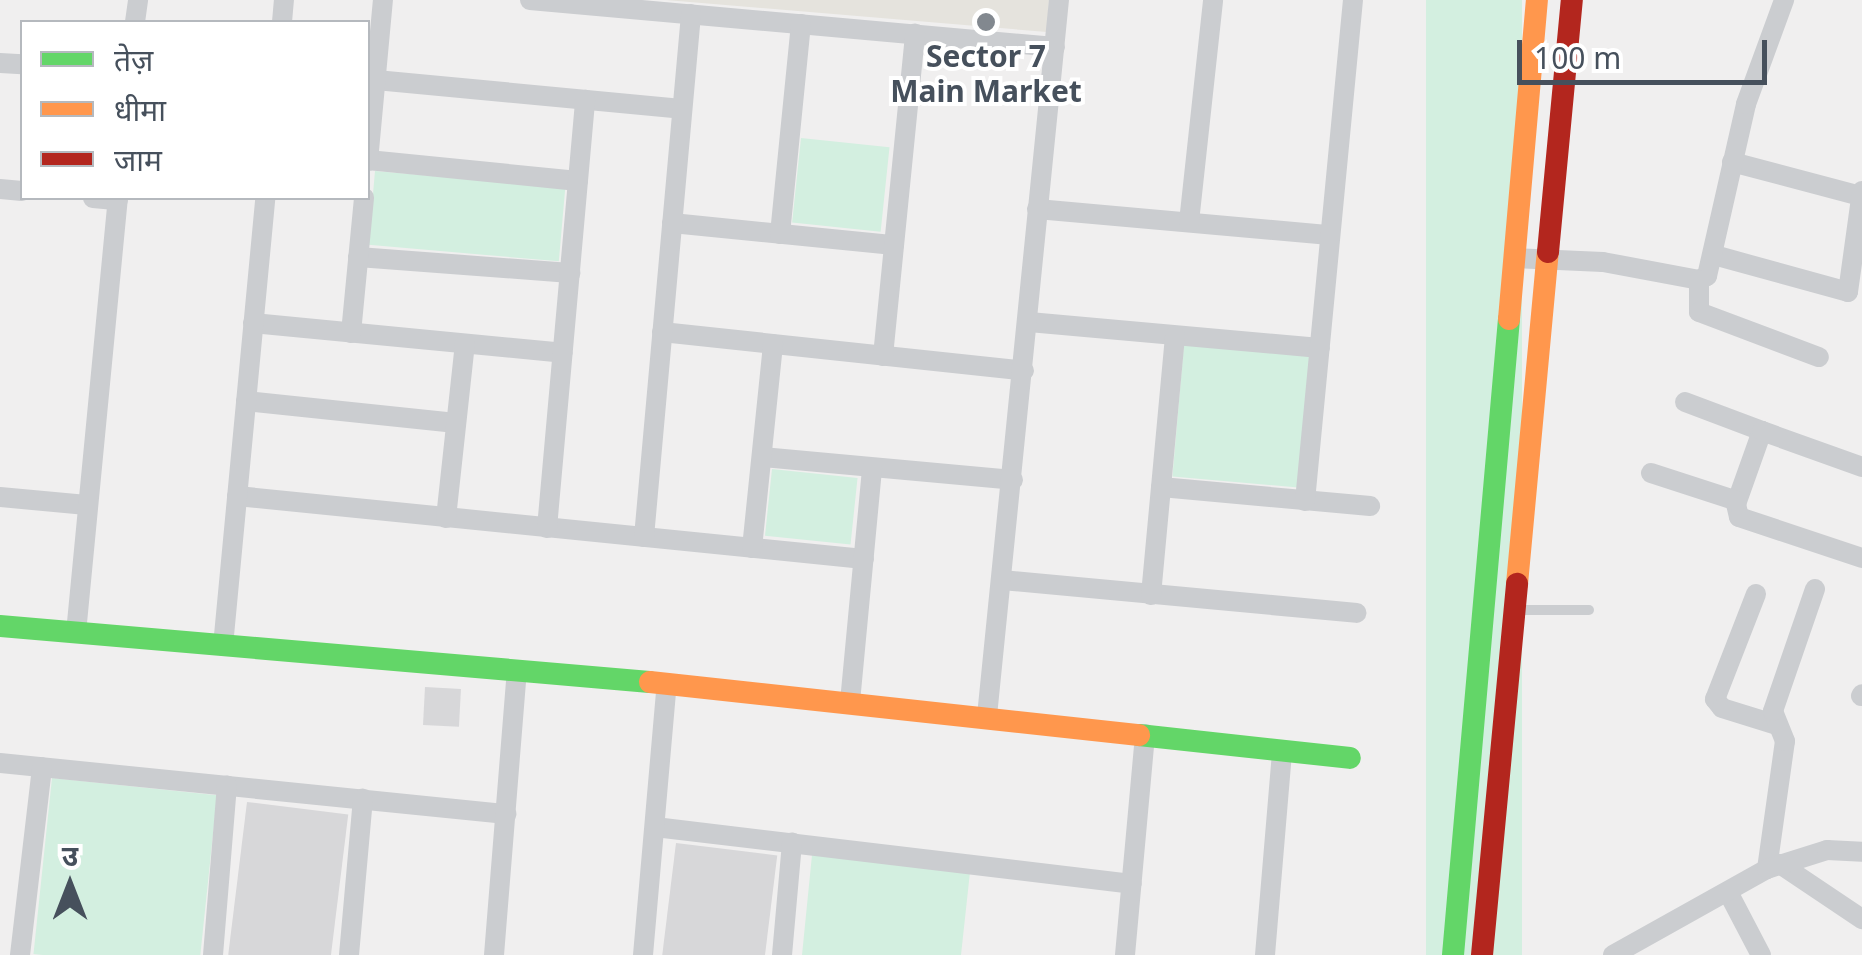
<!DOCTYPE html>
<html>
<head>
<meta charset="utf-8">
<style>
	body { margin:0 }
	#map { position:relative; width:1862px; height:955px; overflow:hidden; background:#f0efef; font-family:"Noto Sans","Noto Sans Devanagari",sans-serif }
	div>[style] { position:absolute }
	.commercial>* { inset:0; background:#e5e3dd }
	.green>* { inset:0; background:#d3efe0; transform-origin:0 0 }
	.building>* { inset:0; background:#d7d7d9; transform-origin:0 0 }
	.lane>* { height:10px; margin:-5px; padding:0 5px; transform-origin:5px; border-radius:5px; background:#cbcdd0 }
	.street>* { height:20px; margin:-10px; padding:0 10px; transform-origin:10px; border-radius:10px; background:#cbcdd0 }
	.fast>* { height:22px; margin:-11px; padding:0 11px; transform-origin:11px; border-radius:11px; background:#63d668 }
	.slow>* { height:22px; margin:-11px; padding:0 11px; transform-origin:11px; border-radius:11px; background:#ff974d }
	.jam>* { height:22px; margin:-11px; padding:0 11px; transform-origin:11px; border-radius:11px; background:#b3261e }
	.dots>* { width:28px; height:28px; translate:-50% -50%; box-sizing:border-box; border:5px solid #fff; border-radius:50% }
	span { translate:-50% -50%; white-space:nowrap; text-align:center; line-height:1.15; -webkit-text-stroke:8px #fff; paint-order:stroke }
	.poi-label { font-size:30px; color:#46505c; font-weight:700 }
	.legend { position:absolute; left:20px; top:20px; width:350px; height:180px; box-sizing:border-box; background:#fff; border:2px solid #b5b9be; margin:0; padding:12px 18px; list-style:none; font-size:30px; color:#46505c }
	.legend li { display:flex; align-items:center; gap:20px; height:50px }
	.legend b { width:50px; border:2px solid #b5b9be }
	.north { position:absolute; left:20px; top:835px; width:100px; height:100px; -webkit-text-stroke:8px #fff; paint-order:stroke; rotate:0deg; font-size:28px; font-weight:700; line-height:40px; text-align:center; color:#46505c }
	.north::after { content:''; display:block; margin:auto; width:35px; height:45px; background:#46505c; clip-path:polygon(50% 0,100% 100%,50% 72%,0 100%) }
	.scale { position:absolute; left:1517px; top:40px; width:250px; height:45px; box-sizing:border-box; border:5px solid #46505c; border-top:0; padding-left:12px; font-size:30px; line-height:35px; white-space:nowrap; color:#46505c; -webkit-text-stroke:8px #fff; paint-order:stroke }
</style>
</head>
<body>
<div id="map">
	<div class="commercial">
		<div style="clip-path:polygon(666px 0,1049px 0,1047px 32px)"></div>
	</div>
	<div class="green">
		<div style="left:1426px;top:0;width:96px;height:959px"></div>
		<div style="left:801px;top:138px;width:89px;height:85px;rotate:6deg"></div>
		<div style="left:375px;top:171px;width:191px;height:74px;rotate:5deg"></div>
		<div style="left:1184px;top:344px;width:132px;height:133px;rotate:5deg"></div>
		<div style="left:772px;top:469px;width:86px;height:67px;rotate:6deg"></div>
		<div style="left:52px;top:778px;width:166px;height:177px;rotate:6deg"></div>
		<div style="clip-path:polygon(812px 855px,970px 872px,961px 955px,802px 955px)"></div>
	</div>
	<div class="building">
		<div style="left:425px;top:687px;width:36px;height:38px;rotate:3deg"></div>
		<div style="left:247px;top:802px;width:102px;height:154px;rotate:7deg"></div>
		<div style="left:676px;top:843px;width:102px;height:113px;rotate:7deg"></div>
	</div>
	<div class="lane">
		<div style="left:1518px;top:610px;width:71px"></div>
	</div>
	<div class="street">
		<div style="left:530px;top:0;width:527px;rotate:5.12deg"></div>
		<div style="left:135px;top:22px;width:22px;rotate:-82deg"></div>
		<div style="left:282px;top:22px;width:22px;rotate:-85deg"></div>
		<div style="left:0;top:63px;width:22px;rotate:3deg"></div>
		<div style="left:376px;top:80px;width:307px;rotate:5.4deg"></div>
		<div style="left:368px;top:160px;width:211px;rotate:5.7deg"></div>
		<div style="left:368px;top:161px;width:162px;rotate:-84.7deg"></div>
		<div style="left:1732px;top:162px;width:133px;rotate:14.8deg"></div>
		<div style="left:0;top:189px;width:22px;rotate:5deg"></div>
		<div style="left:93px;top:198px;width:25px;rotate:5deg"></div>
		<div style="left:1037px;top:209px;width:294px;rotate:5.1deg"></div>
		<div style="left:1189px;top:222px;width:223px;rotate:-83.8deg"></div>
		<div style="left:672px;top:223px;width:223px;rotate:5.7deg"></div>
		<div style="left:780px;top:234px;width:211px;rotate:-84.3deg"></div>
		<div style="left:1714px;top:255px;width:139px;rotate:15.4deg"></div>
		<div style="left:1848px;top:292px;width:102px;rotate:-82.1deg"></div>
		<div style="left:358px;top:257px;width:213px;rotate:4.3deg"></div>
		<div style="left:1514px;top:258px;width:89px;rotate:2.6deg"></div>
		<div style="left:1603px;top:262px;width:98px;rotate:10.6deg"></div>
		<div style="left:1699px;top:280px;width:9px;rotate:-27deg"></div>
		<div style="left:1707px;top:276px;width:176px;rotate:-77.2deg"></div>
		<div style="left:1746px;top:104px;width:111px;rotate:-69.9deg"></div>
		<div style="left:1699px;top:280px;width:32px;rotate:90deg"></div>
		<div style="left:1699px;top:312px;width:128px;rotate:20.6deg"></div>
		<div style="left:1029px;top:322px;width:292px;rotate:5.1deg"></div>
		<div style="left:253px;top:323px;width:311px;rotate:5.5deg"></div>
		<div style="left:662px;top:332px;width:364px;rotate:6.1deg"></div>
		<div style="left:351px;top:333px;width:136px;rotate:-84.5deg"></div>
		<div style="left:883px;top:356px;width:324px;rotate:-84.3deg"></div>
		<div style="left:246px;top:401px;width:211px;rotate:6deg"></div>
		<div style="left:1685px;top:402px;width:82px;rotate:20.6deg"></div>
		<div style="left:1762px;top:431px;width:77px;rotate:109.6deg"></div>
		<div style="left:1736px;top:504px;width:13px;rotate:77deg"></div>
		<div style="left:1739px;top:517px;width:130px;rotate:18.4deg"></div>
		<div style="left:1762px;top:431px;width:106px;rotate:19.8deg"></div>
		<div style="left:762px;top:457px;width:252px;rotate:5.2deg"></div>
		<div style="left:1651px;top:473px;width:90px;rotate:18deg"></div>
		<div style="left:1161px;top:487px;width:210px;rotate:5.2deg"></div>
		<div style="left:237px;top:496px;width:630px;rotate:5.74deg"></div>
		<div style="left:0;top:497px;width:87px;rotate:5.3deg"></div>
		<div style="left:1305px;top:501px;width:503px;rotate:-84.53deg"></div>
		<div style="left:446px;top:518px;width:175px;rotate:-83.8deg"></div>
		<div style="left:547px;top:528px;width:430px;rotate:-84.9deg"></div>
		<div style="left:644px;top:537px;width:525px;rotate:-84.86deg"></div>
		<div style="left:752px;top:548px;width:205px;rotate:-84.1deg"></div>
		<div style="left:1002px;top:580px;width:356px;rotate:5.3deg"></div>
		<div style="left:1756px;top:594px;width:113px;rotate:111.3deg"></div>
		<div style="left:1715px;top:699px;width:11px;rotate:52deg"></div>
		<div style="left:1722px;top:708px;width:58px;rotate:17.2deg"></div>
		<div style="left:1151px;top:595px;width:260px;rotate:-84.7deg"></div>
		<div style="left:76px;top:633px;width:437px;rotate:-84.5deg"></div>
		<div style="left:223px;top:646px;width:450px;rotate:-84.6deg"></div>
		<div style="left:1861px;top:696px;width:2px;rotate:-63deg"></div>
		<div style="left:850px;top:702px;width:235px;rotate:-84.6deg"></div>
		<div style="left:987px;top:716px;width:720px;rotate:-84.26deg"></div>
		<div style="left:0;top:763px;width:509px;rotate:5.76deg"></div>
		<div style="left:655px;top:827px;width:480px;rotate:6.8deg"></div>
		<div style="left:1780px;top:864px;width:99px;rotate:33.9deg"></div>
		<div style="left:1767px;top:869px;width:129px;rotate:-82deg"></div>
		<div style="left:1785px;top:741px;width:32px;rotate:-112deg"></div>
		<div style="left:1773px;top:711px;width:129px;rotate:-71deg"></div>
		<div style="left:1728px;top:892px;width:71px;rotate:62.4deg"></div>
		<div style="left:20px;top:955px;width:189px;rotate:-83.3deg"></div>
		<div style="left:213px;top:955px;width:170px;rotate:-85.3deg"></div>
		<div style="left:349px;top:955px;width:157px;rotate:-84.9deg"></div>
		<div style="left:494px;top:955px;width:285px;rotate:-85.4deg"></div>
		<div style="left:643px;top:955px;width:273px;rotate:-85deg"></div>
		<div style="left:782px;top:955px;width:113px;rotate:-84.9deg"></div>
		<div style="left:1125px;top:955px;width:222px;rotate:-84.8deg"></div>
		<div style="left:1265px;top:955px;width:205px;rotate:-85.2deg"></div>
		<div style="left:1613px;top:955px;width:176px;rotate:-29.2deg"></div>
		<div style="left:1767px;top:869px;width:63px;rotate:-17.6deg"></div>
		<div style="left:1827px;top:850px;width:35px;rotate:3deg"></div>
	</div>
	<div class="fast">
		<div style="left:0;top:626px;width:652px;rotate:4.92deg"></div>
		<div style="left:1139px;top:735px;width:212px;rotate:6.2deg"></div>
		<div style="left:1453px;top:955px;width:638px;rotate:-84.97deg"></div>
	</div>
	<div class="slow">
		<div style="left:1509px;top:319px;width:320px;rotate:-85deg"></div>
		<div style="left:1517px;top:584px;width:333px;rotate:-84.7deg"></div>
		<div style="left:650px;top:682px;width:492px;rotate:6.2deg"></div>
	</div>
	<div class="jam">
		<div style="left:1548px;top:252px;width:253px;rotate:-84.6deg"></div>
		<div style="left:1482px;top:955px;width:373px;rotate:-84.6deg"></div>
	</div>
	<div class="dots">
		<div style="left:986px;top:22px;background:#82888f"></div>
	</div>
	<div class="poi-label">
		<span style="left:986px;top:73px">Sector 7<br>Main Market</span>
	</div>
	<ul class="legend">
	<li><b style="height:12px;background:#63d668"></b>तेज़</li>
	<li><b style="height:12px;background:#ff974d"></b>धीमा</li>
	<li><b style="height:12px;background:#b3261e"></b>जाम</li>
	</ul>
	<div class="north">उ</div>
	<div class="scale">100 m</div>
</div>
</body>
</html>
